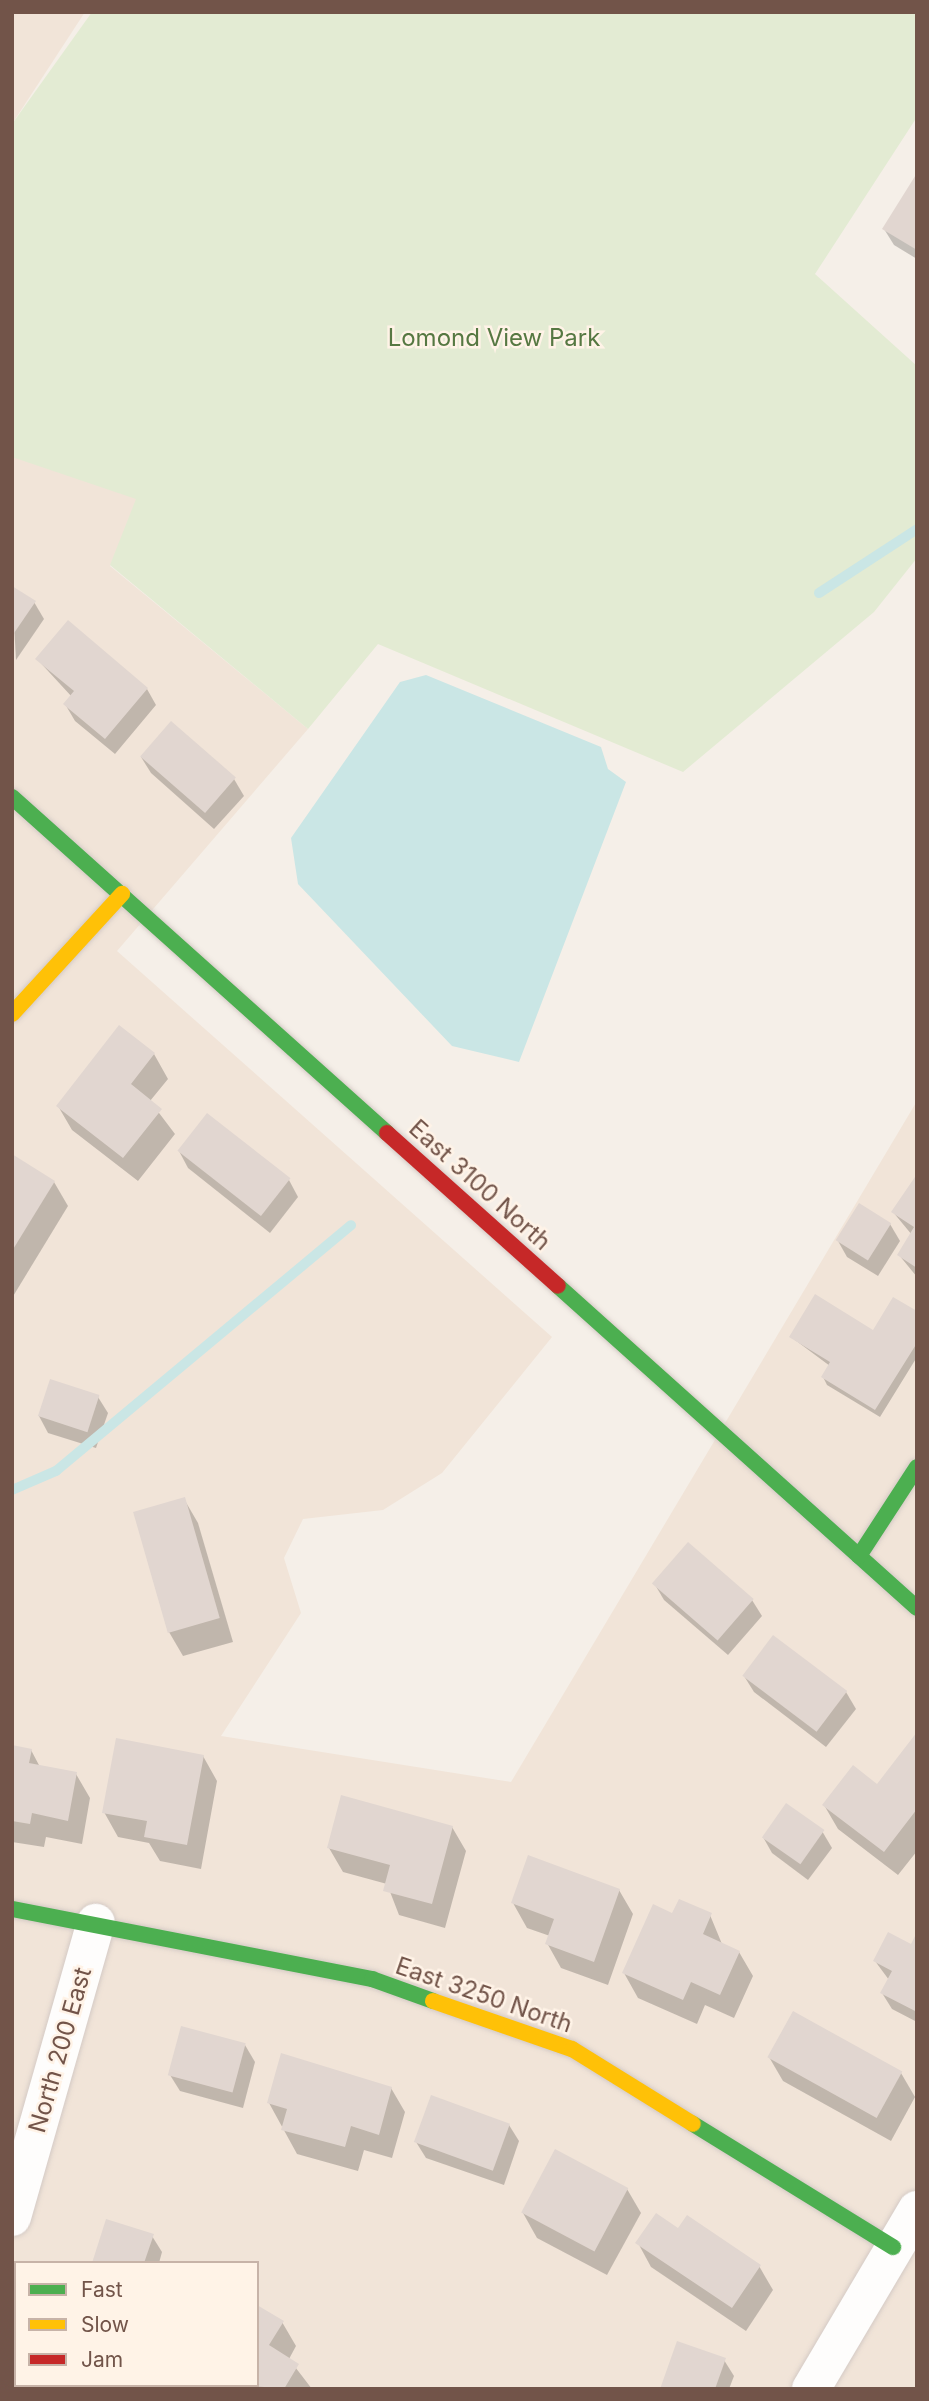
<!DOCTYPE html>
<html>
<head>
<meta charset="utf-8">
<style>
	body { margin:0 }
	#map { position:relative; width:929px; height:2401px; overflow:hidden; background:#f5efe8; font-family:Inter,sans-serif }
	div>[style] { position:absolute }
	.residential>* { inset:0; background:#f1e4d8 }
	.green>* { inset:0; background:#e3ebd3 }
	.water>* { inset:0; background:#cae6e5 }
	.shadow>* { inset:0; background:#0003 }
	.stream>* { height:10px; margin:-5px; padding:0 5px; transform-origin:5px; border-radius:5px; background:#cae6e5 }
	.building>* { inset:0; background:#e1d6d0; transform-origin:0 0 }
	.roads { filter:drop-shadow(0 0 2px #d4cac5) drop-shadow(0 0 2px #d4cac5) }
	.street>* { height:38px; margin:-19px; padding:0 19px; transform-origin:19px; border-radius:19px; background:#fefdfc }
	.fast>* { height:16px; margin:-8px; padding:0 8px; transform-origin:8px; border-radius:8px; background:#4caf50 }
	.slow>* { height:16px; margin:-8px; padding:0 8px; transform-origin:8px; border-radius:8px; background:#ffc107 }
	.jam>* { height:16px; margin:-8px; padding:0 8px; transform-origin:8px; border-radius:8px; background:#c62828 }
	span { translate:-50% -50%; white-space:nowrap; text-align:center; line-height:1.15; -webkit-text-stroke:5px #fff3e7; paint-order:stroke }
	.park-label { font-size:24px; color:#567842 }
	.street-label { font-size:24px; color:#725449 }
	.frame { position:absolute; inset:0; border:14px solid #725449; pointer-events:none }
	.legend { position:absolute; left:14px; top:2261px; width:245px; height:126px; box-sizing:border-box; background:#fff3e7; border:2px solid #c7b3a8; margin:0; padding:9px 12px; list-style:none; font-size:21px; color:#725449 }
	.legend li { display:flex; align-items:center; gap:14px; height:35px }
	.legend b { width:35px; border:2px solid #c7b3a8 }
</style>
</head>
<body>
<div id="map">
	<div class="residential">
		<div style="clip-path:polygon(12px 12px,85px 12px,12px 124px)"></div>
		<div style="clip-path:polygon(evenodd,12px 455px,142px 496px,110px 566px,308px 729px,117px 951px,552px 1337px,442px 1473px,383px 1510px,303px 1519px,284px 1558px,301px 1613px,221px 1736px,511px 1782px,917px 1101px,917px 2389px,12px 2389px,12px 455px,16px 2263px,257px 2263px,257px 2385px,16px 2385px,16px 2263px)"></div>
	</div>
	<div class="green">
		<div style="clip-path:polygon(92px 12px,917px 12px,917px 117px,815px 274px,917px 366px,917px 558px,874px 612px,683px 772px,378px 644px,308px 729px,110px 565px,136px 499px,12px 457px,12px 124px)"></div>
	</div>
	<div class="water">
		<div style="clip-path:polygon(426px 675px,601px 747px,608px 769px,626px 782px,519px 1062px,452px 1046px,298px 884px,291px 838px,400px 682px)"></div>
	</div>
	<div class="shadow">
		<div style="clip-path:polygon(917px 176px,917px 259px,894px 245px,884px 229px)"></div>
		<div style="clip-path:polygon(12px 588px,34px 602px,44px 619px,16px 660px)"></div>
		<div style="clip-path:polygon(37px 659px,147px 689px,156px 705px,115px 754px,75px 721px,65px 704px,72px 697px)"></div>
		<div style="clip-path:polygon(141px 757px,234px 779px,244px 796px,214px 829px,151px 773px)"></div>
		<div style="clip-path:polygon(154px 1054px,168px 1079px,150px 1101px,175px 1134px,138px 1181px,72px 1130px,58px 1106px)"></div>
		<div style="clip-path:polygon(207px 1115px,289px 1180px,298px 1197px,270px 1233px,188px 1168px,179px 1151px)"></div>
		<div style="clip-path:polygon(12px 1156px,54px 1182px,68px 1206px,12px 1298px)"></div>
		<div style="clip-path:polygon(917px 1177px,917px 1277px,899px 1255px,912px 1235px,893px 1212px)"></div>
		<div style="clip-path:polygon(890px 1224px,900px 1241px,878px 1276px,847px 1257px,838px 1241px)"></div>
		<div style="clip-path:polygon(917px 1313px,917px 1357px,880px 1417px,827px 1385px,823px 1377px,830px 1366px,791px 1337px,873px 1332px)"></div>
		<div style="clip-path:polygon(98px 1397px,108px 1413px,96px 1448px,48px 1433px,39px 1416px)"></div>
		<div style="clip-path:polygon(184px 1499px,198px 1523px,233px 1642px,183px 1656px,169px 1632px,135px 1513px)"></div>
		<div style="clip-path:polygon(654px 1583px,752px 1600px,762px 1616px,728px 1655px,664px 1600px)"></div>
		<div style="clip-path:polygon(774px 1637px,846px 1692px,856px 1709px,826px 1747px,754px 1692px,744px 1676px)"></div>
		<div style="clip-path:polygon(917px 1737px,917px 1851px,898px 1875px,838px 1829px,824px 1805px,877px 1786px)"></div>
		<div style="clip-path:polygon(12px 1747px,31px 1750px,40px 1767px,76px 1774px,90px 1798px,82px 1844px,46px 1837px,44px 1847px,12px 1842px)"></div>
		<div style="clip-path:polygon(203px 1756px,217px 1781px,201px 1869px,160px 1861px,149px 1843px,118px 1837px,104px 1812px)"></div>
		<div style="clip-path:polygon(452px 1827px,466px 1851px,445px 1928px,399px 1915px,387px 1884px,343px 1872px,329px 1848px)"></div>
		<div style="clip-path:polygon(822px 1831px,832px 1848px,808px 1880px,772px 1853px,763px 1837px)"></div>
		<div style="clip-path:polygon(619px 1890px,633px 1914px,608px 1985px,561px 1968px,547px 1943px,550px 1936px,527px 1928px,513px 1903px)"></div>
		<div style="clip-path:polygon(673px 1915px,710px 1915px,722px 1944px,739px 1952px,753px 1976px,734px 2018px,705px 2005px,697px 2024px,638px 1998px,624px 1973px)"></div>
		<div style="clip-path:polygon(917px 1936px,917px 2022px,892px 2009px,882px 1993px,889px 1980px,875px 1961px,911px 1947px)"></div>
		<div style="clip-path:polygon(245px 2045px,255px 2062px,243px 2108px,180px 2091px,170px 2075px)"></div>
		<div style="clip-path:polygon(769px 2057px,901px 2073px,915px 2097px,891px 2141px,783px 2081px)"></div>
		<div style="clip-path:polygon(391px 2088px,405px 2112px,392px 2158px,364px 2150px,358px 2171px,297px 2154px,269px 2103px)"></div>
		<div style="clip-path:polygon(509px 2125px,519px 2141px,504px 2185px,426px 2158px,416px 2142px)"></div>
		<div style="clip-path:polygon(627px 2189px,641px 2213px,607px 2275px,537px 2238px,523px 2213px)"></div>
		<div style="clip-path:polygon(678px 2231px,759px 2266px,773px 2290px,746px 2331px,651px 2267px,638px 2243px)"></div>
		<div style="clip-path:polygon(152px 2236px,162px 2252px,159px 2263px,93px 2263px)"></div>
		<div style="clip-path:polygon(257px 2307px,282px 2322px,296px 2346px,289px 2359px,312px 2389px,219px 2385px,257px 2385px)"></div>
		<div style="clip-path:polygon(724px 2360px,734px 2376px,729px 2389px,662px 2389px)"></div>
	</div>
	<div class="stream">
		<div style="left:819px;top:593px;width:117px;rotate:-33.1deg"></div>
		<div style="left:12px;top:1490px;width:48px;rotate:-23.4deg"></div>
		<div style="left:56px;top:1471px;width:384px;rotate:-39.8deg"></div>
	</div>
	<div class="building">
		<div style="clip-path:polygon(917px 173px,917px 250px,882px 229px)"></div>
		<div style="clip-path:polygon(12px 586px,36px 601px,12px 636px)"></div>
		<div style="clip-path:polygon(68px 620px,148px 688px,105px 739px,63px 704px,74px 691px,35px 659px)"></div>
		<div style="left:171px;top:721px;width:86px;height:47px;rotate:41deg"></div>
		<div style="clip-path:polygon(119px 1025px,155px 1053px,131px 1084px,162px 1109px,123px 1158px,56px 1106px)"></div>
		<div style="left:207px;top:1113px;width:106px;height:48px;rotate:38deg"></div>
		<div style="clip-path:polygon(12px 1154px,55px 1181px,12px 1251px)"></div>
		<div style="clip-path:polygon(917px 1174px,917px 1268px,897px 1255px,914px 1227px,891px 1212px)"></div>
		<div style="left:859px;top:1203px;width:38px;height:44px;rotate:32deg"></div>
		<div style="clip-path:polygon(815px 1294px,873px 1330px,893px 1297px,917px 1311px,917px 1343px,875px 1410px,821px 1377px,830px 1362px,789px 1337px)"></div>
		<div style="left:50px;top:1379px;width:52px;height:39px;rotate:18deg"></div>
		<div style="left:185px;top:1497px;width:126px;height:54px;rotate:74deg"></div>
		<div style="left:688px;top:1542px;width:87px;height:55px;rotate:41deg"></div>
		<div style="left:773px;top:1635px;width:93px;height:51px;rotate:37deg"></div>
		<div style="clip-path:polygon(917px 1732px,917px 1809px,884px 1852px,822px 1805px,853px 1765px,877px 1784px)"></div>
		<div style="clip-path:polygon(116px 1738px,204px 1755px,187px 1845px,144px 1837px,147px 1821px,102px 1813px)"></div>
		<div style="clip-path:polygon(12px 1745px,32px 1749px,29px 1763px,77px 1772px,68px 1821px,32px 1813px,30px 1824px,12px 1821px)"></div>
		<div style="clip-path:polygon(341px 1795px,453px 1826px,432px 1904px,383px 1891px,390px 1865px,327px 1848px)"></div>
		<div style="left:786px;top:1803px;width:47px;height:42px;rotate:35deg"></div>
		<div style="clip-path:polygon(528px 1855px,620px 1889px,594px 1962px,545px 1944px,554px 1919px,511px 1903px)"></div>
		<div style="clip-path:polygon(679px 1899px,712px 1913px,703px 1934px,740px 1951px,720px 1995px,691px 1982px,683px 2000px,622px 1973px,653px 1904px,672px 1913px)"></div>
		<div style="clip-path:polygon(888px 1932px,911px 1944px,917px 1932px,917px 2012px,880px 1993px,892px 1971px,873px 1961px)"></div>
		<div style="left:793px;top:2011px;width:125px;height:53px;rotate:29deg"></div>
		<div style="left:181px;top:2026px;width:67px;height:51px;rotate:15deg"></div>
		<div style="clip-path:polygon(281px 2053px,392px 2087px,379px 2135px,351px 2126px,345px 2147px,281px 2130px,287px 2109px,267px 2103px)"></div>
		<div style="left:431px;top:2095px;width:84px;height:50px;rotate:20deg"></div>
		<div style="left:555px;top:2149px;width:83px;height:72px;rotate:28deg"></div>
		<div style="clip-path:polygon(656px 2213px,678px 2228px,687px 2215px,761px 2265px,732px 2308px,635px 2243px)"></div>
		<div style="clip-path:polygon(106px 2219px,154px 2234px,144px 2263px,92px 2263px)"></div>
		<div style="clip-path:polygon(257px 2305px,284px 2321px,269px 2345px,299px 2364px,284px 2389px,243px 2385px,257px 2385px)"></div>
		<div style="clip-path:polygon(677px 2341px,726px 2358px,715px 2389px,660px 2389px)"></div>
	</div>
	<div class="roads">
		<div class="street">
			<div style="left:12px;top:2217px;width:306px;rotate:-74.1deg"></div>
			<div style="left:12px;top:2349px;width:4px;rotate:27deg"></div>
			<div style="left:69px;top:2385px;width:7px;rotate:34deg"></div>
			<div style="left:811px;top:2389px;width:208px;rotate:-59.4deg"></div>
		</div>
		<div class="fast">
			<div style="left:12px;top:797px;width:504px;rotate:41.86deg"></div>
			<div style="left:558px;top:1286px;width:482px;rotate:41.9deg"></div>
			<div style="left:859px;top:1556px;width:106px;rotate:-56.9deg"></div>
			<div style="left:12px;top:1909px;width:367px;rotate:11deg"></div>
			<div style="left:372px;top:1979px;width:65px;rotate:19.8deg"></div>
			<div style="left:693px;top:2124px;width:235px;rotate:31.6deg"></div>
		</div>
		<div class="slow">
			<div style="left:12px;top:1014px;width:163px;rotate:-47.5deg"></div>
			<div style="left:433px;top:2001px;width:147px;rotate:19.1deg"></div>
			<div style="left:572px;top:2049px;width:142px;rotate:31.8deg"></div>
		</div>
		<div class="jam">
			<div style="left:387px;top:1133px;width:229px;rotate:41.8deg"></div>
		</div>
	</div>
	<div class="park-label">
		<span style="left:494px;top:338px">Lomond View Park</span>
	</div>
	<div class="street-label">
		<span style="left:480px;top:1185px;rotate:42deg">East 3100 North</span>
		<span style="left:484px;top:1995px;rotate:19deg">East 3250 North</span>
		<span style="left:60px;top:2050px;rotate:-74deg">North 200 East</span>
	</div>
	<div class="frame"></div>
	<ul class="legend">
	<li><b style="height:9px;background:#4caf50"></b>Fast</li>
	<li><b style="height:9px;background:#ffc107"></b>Slow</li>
	<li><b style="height:9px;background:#c62828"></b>Jam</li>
	</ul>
</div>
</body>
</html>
